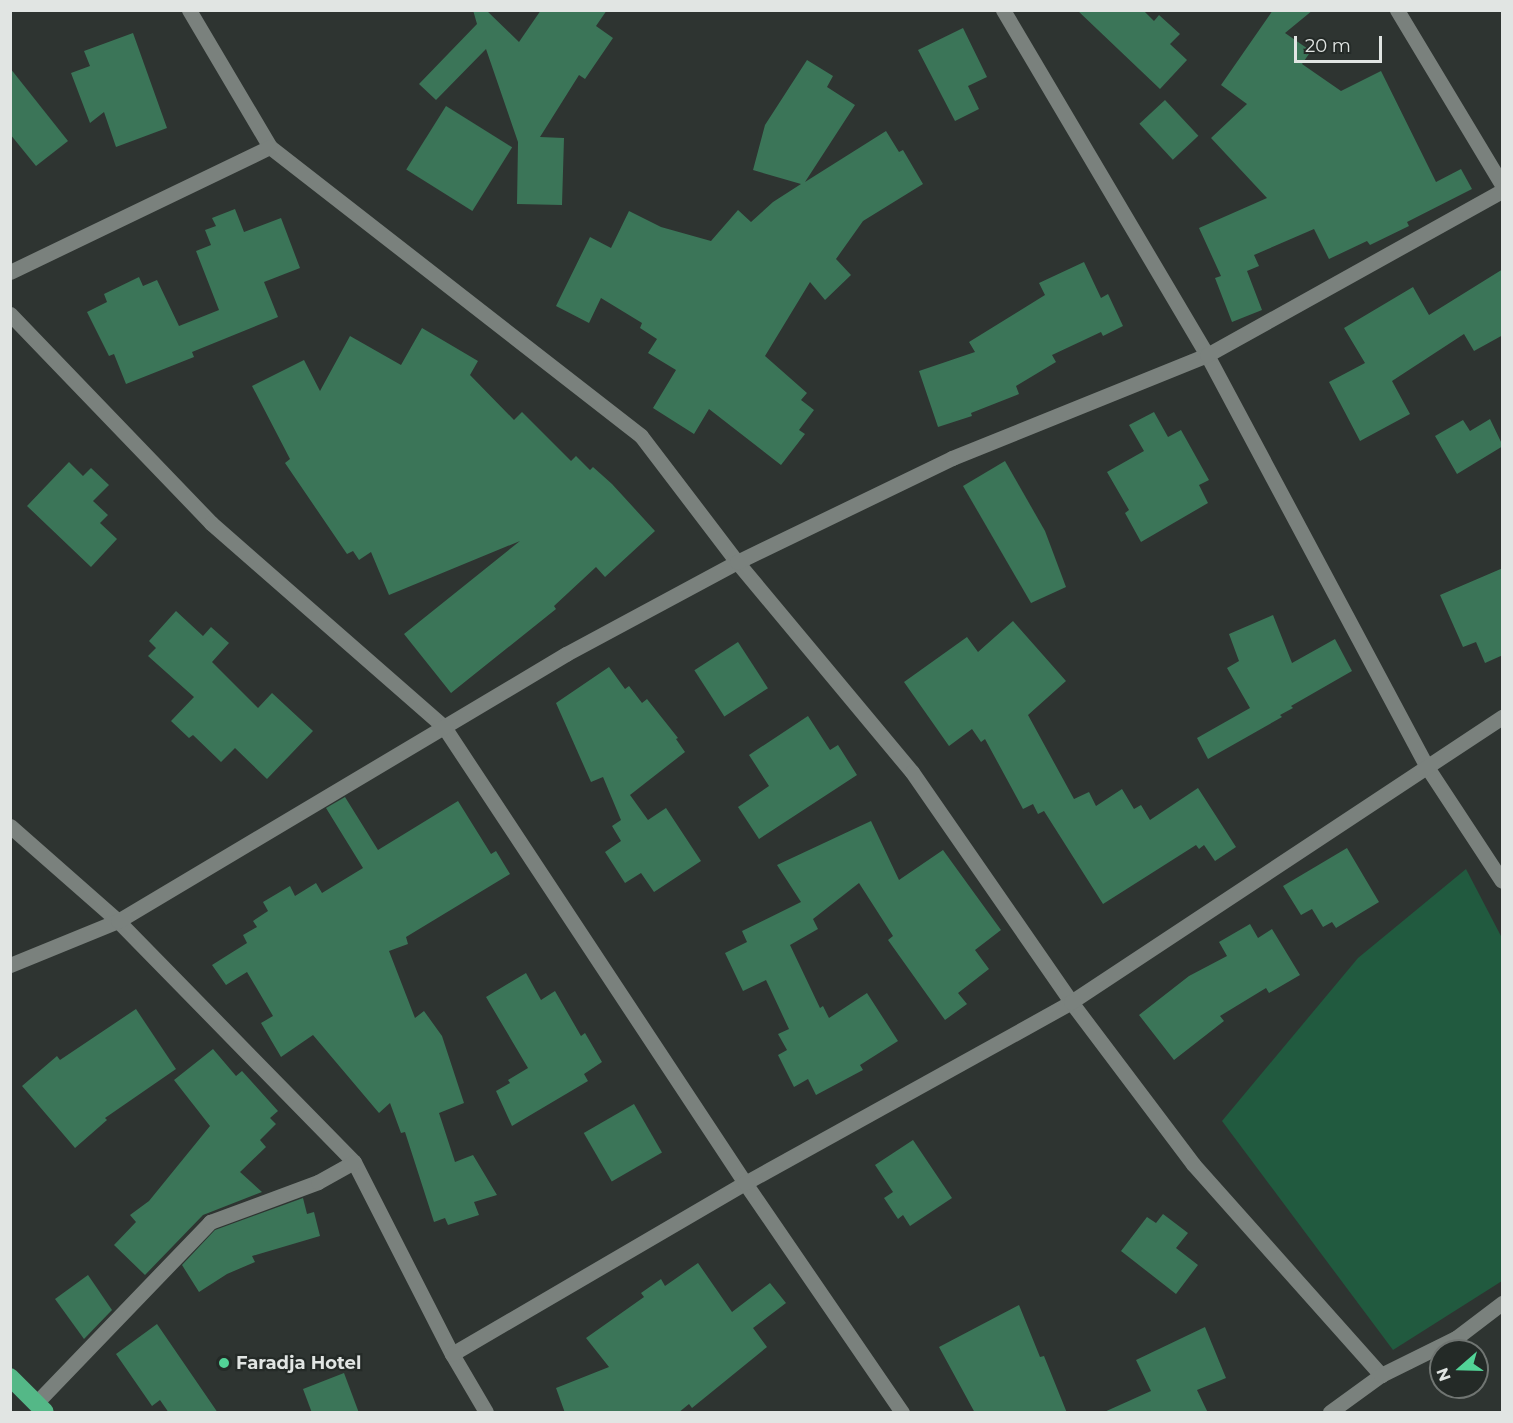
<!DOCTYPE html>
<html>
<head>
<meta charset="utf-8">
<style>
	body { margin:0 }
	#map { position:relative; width:1513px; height:1423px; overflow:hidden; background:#2e3431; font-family:Montserrat,sans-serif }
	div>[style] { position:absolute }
	.green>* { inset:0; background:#215a3f }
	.building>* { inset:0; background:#3b7558; transform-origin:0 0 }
	.minor>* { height:15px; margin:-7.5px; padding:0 7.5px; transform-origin:7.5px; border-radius:7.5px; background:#7a817d }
	.highway>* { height:18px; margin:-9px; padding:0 9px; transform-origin:9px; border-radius:9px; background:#54b887 }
	.dots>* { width:16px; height:16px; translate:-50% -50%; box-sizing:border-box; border:3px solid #242a27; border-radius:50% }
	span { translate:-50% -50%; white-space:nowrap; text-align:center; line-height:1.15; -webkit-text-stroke:4.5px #242a27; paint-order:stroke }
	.poi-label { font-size:18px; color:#e1e5e3; font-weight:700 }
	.left { translate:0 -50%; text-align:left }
	.frame { position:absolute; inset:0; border:12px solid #e1e5e3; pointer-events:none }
	.north { position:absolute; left:1429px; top:1339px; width:60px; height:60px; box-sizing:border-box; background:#242a27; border:2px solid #707572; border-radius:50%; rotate:250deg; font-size:16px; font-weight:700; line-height:24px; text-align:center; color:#e1e5e3 }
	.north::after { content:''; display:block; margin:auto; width:21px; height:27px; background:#52d397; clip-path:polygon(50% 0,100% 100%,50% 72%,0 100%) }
	.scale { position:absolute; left:1294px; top:36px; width:88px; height:27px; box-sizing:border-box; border:3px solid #e1e5e3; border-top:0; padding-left:8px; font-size:18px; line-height:21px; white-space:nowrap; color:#e1e5e3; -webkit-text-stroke:4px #242a27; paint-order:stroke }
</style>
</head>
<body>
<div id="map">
	<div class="green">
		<div style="clip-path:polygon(1466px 869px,1502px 938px,1502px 1281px,1393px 1350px,1222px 1121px,1358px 958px)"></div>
	</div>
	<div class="building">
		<div style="clip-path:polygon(473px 10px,486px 10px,519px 42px,541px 10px,607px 10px,596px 26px,613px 38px,585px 79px,579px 75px,540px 137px,564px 138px,562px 205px,517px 204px,518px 142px,486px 49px,436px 100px,419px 84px,477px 24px)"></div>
		<div style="clip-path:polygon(1077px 10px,1143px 10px,1154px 21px,1159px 15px,1180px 34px,1170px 44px,1187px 60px,1160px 89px)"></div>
		<div style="clip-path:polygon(1273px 10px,1313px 10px,1285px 33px,1311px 51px,1302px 64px,1341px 91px,1381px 71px,1436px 182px,1461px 169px,1472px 189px,1407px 222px,1409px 226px,1370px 245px,1367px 241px,1329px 259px,1314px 229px,1254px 255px,1259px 266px,1247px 271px,1262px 310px,1232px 322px,1215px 278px,1221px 276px,1199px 228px,1267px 198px,1211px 138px,1247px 104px,1221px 85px)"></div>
		<div style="clip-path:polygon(963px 28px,987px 77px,968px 86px,979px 109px,955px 121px,918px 50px)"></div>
		<div style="clip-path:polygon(133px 33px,167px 128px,116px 147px,104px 112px,90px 123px,71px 73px,90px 66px,84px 51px)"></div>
		<div style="clip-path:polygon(807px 60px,833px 76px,827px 87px,855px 105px,805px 182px,886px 131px,899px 152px,903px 150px,923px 184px,863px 221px,836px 259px,851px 275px,825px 300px,810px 282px,765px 356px,807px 393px,801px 400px,814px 410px,799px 430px,805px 434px,781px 465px,709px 409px,694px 434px,653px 408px,676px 370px,648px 353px,657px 339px,640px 328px,642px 323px,601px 298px,589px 323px,556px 306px,590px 237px,611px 248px,629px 211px,661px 227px,711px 241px,738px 210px,751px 222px,773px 202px,801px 184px,753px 170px,765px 125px)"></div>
		<div style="clip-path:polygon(10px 68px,68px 141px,36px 166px,10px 134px)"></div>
		<div style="left:1165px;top:100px;width:49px;height:35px;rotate:47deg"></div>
		<div style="left:446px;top:106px;width:78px;height:75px;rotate:32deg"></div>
		<div style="clip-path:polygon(235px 209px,244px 232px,281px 218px,300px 268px,264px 282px,278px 317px,192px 352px,194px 357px,126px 384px,114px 354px,109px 356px,87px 312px,107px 302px,104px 294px,139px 277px,143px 286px,157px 280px,179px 326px,219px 310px,196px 251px,211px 245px,205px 230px,216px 226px,212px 218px)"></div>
		<div style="clip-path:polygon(1084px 262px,1101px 298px,1108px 294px,1123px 326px,1103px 336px,1101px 332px,1052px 355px,1056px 362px,1016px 386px,1019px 394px,971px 413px,972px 416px,938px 427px,919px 371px,975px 352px,969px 342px,1045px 295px,1039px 283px)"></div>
		<div style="clip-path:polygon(1503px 269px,1503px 335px,1474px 351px,1464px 334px,1392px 381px,1410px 414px,1360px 441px,1329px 382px,1365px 363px,1344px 328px,1413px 287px,1429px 315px)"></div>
		<div style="clip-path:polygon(422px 328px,478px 361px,470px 375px,514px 420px,522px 412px,571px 461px,576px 456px,590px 470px,593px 467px,612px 484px,655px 531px,605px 577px,596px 567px,554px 606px,556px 609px,451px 693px,404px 634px,520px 541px,389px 595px,371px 552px,359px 560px,353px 551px,347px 554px,285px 463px,290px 459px,252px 386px,304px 360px,320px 391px,350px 336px,401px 365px)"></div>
		<div style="clip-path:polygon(1154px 412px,1168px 437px,1181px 430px,1209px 480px,1199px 485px,1208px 503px,1141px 542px,1125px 513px,1129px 510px,1107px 472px,1144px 451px,1129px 425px)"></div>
		<div style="clip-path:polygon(1490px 419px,1503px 446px,1457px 474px,1435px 436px,1463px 420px,1470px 431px)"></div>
		<div style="clip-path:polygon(1005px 461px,1045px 531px,1066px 587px,1031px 603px,963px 486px)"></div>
		<div style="clip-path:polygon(69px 462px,83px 476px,91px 468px,109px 485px,93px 501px,108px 515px,100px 523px,117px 539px,91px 567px,27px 506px)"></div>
		<div style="clip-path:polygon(1503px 568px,1503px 655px,1485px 663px,1476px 642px,1463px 647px,1440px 595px)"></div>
		<div style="clip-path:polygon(176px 611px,203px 636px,211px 627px,229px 643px,212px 662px,258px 708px,272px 693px,313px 731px,267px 779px,235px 748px,221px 762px,193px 735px,189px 738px,171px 721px,194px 697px,148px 656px,156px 648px,149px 641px)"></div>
		<div style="clip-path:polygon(1273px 615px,1292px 663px,1335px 639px,1352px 671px,1291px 706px,1293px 708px,1280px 715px,1282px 717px,1208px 759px,1197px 738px,1250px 708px,1227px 668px,1239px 661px,1229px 634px)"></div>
		<div style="clip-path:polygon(1013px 621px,1066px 681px,1028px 715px,1074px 799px,1089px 792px,1096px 806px,1122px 789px,1134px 809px,1141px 805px,1150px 820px,1198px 788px,1236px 847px,1215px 861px,1204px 845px,1199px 849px,1196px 845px,1103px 904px,1044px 811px,1038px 814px,1033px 804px,1023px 809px,985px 739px,981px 742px,972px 729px,949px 746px,904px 682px,967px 637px,978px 652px)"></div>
		<div style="left:738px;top:642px;width:55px;height:52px;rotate:57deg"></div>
		<div style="clip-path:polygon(609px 667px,625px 689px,629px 686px,642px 703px,647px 699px,678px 738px,676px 739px,685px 752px,630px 795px,648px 820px,666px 808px,701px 861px,654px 892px,641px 873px,625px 883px,605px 852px,621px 841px,612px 826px,621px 820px,603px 777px,591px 782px,556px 703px)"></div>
		<div style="clip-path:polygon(808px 716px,830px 750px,838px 745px,857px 775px,759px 839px,738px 807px,769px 786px,749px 755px)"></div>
		<div style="clip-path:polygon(345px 797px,378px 850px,458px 801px,491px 854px,496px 851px,510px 874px,406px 937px,408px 944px,389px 951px,415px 1018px,424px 1011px,442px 1036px,464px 1103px,439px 1113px,455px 1162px,473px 1155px,497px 1195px,474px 1202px,479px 1215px,448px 1225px,445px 1218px,434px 1222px,405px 1132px,401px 1133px,390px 1103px,379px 1113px,313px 1035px,281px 1057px,261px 1023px,273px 1016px,247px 972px,226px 985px,212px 965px,247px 943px,243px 935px,257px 927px,253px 921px,268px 911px,263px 902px,290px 886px,295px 896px,316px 883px,322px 893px,363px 868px,326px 808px)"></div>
		<div style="clip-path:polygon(871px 821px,899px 880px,943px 850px,1001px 930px,975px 950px,989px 969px,958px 993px,967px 1004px,945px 1020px,888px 940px,893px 936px,859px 883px,813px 919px,818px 929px,790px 945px,820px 1008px,823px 1006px,829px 1018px,867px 993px,898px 1041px,860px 1065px,863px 1070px,816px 1095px,808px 1079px,794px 1087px,778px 1055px,787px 1050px,778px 1034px,789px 1029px,766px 980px,743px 991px,725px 953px,747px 942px,742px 931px,801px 902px,777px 865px)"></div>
		<div style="clip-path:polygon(1347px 848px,1379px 902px,1336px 928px,1332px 922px,1323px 927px,1312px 909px,1301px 915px,1283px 886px)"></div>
		<div style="clip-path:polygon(1250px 924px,1258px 938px,1272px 929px,1300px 975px,1269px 993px,1266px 988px,1220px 1016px,1224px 1021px,1174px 1060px,1139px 1015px,1189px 976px,1227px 956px,1219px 942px)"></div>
		<div style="clip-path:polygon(526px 973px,541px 1000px,555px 991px,581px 1036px,585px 1033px,602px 1062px,584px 1074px,588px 1081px,512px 1126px,496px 1091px,510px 1083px,508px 1080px,528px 1068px,486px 997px)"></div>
		<div style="clip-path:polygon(136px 1009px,176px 1069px,105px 1118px,107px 1120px,75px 1148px,22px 1086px,57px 1056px,60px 1060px)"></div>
		<div style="clip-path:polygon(213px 1049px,236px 1076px,242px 1071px,278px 1111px,270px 1118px,276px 1124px,260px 1140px,266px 1147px,240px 1172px,262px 1192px,203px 1215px,145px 1275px,114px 1245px,136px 1222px,130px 1215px,149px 1201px,210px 1126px,174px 1080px)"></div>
		<div style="left:634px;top:1104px;width:56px;height:58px;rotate:60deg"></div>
		<div style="clip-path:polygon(913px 1140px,952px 1198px,910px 1226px,903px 1215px,898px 1219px,884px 1198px,893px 1192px,875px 1165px)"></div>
		<div style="clip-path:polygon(303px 1198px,307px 1214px,314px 1212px,320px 1236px,252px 1256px,255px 1262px,227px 1274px,199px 1292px,182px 1265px,215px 1230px)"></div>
		<div style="clip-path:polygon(1163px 1214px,1188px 1233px,1176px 1248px,1198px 1265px,1176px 1294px,1121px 1251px,1147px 1217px,1156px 1223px)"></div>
		<div style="clip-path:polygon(698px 1263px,732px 1312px,770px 1283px,786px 1303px,753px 1328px,767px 1347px,692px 1408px,689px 1404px,678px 1413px,565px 1413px,556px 1388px,609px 1367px,586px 1338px,644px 1297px,641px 1293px,661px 1279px,665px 1286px)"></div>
		<div style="clip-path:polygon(88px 1275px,112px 1310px,84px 1339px,55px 1299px)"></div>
		<div style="clip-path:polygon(1019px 1305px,1040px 1357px,1044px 1356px,1067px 1413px,975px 1413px,939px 1347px)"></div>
		<div style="clip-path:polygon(157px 1324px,218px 1413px,169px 1413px,160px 1400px,152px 1406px,116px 1354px)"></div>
		<div style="clip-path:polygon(1205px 1327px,1226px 1378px,1197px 1390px,1208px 1413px,1102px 1413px,1151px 1391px,1136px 1360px)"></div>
		<div style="clip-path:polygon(344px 1373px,359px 1413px,312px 1413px,303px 1389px)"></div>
	</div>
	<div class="minor">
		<div style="left:189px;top:10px;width:159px;rotate:59.4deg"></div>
		<div style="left:270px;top:147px;width:470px;rotate:37.9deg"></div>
		<div style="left:641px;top:436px;width:158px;rotate:52.7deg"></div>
		<div style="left:737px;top:562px;width:273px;rotate:50.2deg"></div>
		<div style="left:912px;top:772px;width:280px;rotate:55.3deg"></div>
		<div style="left:1071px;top:1002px;width:203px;rotate:53deg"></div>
		<div style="left:1193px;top:1164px;width:283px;rotate:48.3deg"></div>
		<div style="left:1003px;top:10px;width:401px;rotate:59.4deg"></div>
		<div style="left:1207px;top:355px;width:467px;rotate:61.9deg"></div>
		<div style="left:1427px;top:767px;width:136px;rotate:56.7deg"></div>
		<div style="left:1397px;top:10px;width:204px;rotate:59deg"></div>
		<div style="left:10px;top:272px;width:288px;rotate:-25.7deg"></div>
		<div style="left:10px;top:314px;width:290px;rotate:46.1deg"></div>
		<div style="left:211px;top:523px;width:310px;rotate:41.2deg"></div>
		<div style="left:444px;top:727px;width:546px;rotate:56.57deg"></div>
		<div style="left:745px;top:1183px;width:278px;rotate:55.6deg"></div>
		<div style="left:10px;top:826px;width:144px;rotate:41.3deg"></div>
		<div style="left:118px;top:921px;width:337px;rotate:45.6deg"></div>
		<div style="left:354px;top:1162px;width:216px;rotate:63deg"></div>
		<div style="left:452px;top:1354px;width:67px;rotate:59.6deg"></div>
		<div style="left:10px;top:965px;width:117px;rotate:-22.2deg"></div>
		<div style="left:118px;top:921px;width:522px;rotate:-30.79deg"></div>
		<div style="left:566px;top:654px;width:194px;rotate:-28.3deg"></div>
		<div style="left:737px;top:562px;width:239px;rotate:-25.8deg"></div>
		<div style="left:952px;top:458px;width:275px;rotate:-22deg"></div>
		<div style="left:1207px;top:355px;width:338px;rotate:-29.1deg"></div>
		<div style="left:452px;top:1354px;width:339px;rotate:-30.3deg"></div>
		<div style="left:745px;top:1183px;width:373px;rotate:-29deg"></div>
		<div style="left:1071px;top:1002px;width:517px;rotate:-33.47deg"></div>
		<div style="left:37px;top:1402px;width:250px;rotate:-46.1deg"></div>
		<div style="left:210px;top:1222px;width:115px;rotate:-20.3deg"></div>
		<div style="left:318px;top:1182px;width:41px;rotate:-29.1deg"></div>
		<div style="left:1330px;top:1412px;width:63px;rotate:-36deg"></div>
		<div style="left:1381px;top:1375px;width:84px;rotate:-26.3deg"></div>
		<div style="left:1456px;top:1338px;width:58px;rotate:-37.3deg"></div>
	</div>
	<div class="highway">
		<div style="left:10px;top:1377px;width:49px;rotate:45deg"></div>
	</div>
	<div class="dots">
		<div style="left:224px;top:1363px;background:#52d397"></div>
	</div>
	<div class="poi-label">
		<span class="left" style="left:236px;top:1363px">Faradja Hotel</span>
	</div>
	<div class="frame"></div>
	<div class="north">N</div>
	<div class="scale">20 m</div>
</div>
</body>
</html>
